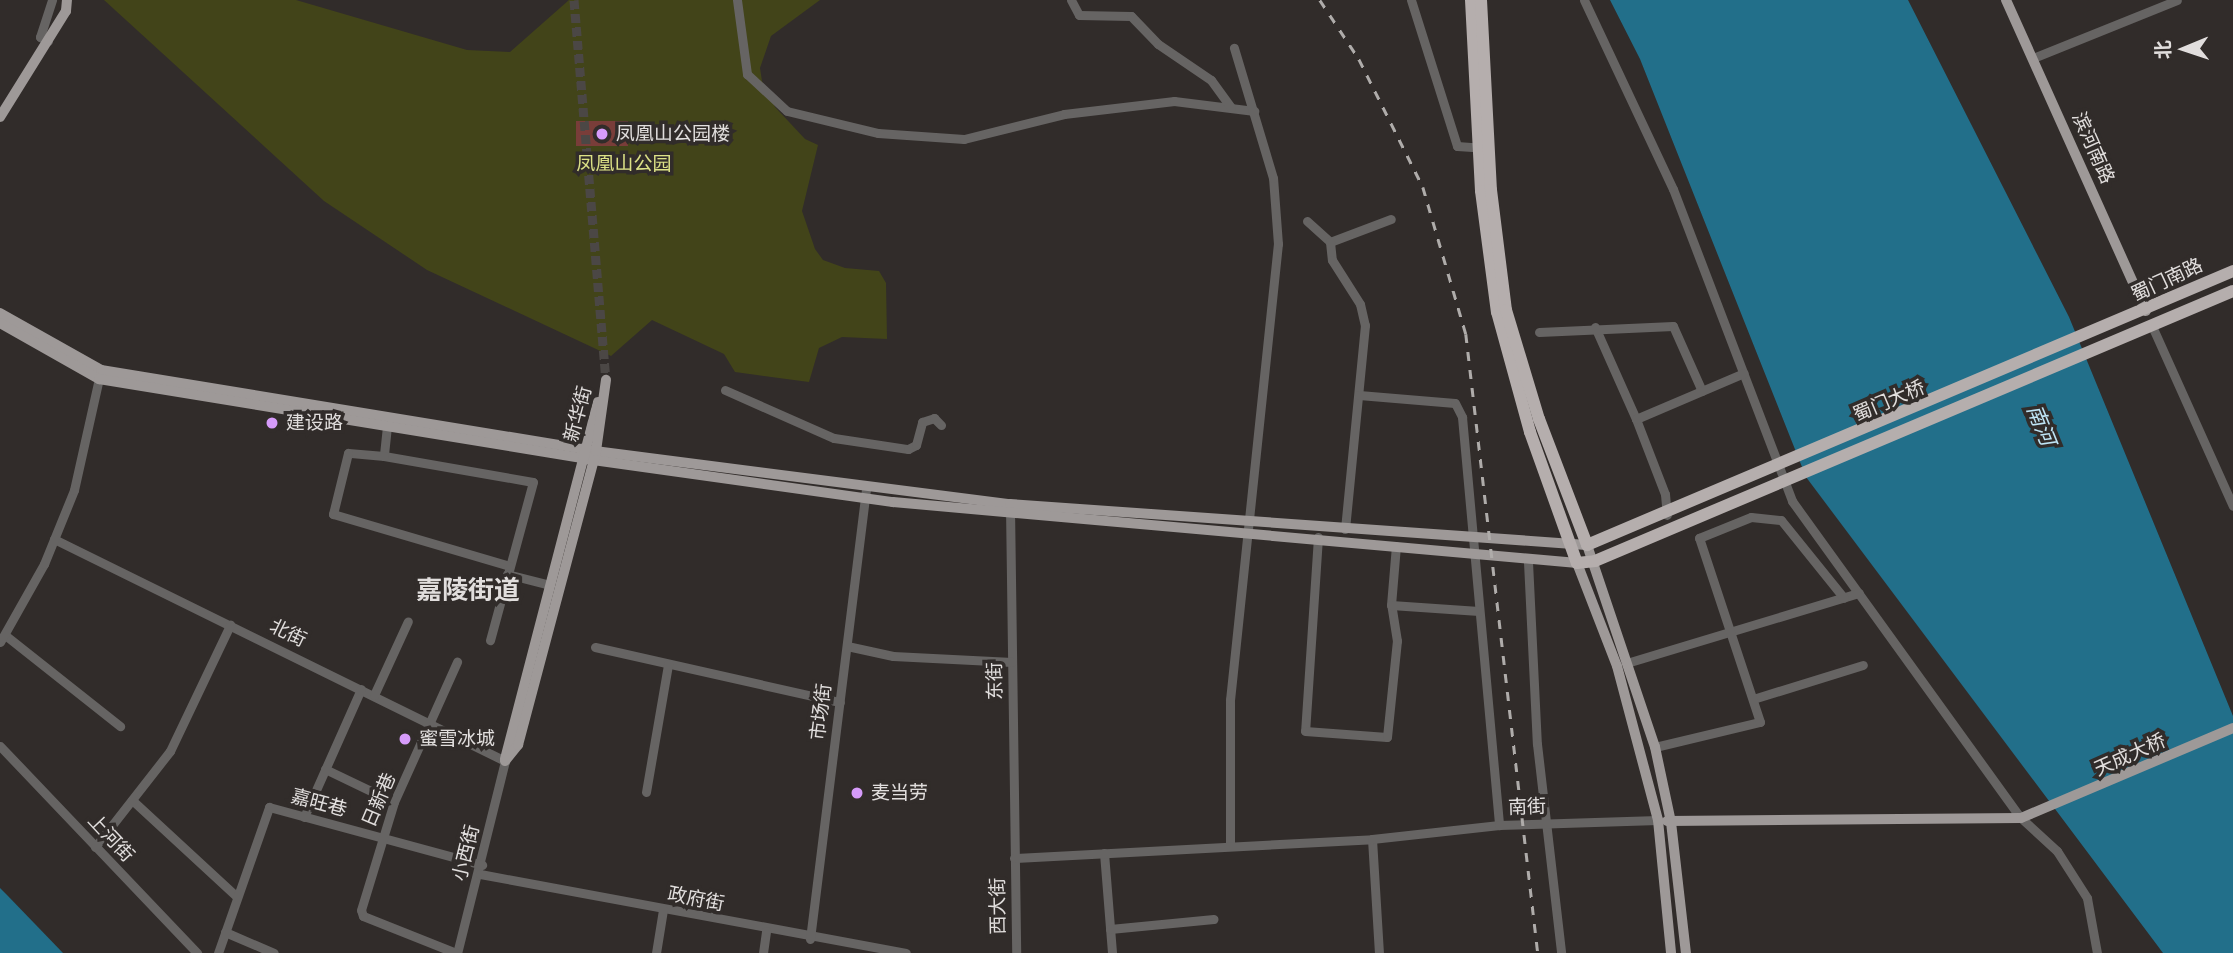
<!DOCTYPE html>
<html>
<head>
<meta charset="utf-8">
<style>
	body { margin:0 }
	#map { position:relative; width:2233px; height:953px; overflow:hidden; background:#312c2a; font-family:Raleway,"Noto Sans SC",sans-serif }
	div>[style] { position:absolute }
	.green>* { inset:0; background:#424419 }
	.water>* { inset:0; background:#226f8a }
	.building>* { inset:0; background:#793d39; transform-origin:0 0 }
	.minor-tunnel>* { height:9px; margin-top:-4.5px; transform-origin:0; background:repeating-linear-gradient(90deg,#4b4745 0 9px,transparent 0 13.5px) }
	.minor>* { height:9px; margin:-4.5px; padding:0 4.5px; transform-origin:4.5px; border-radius:4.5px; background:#666463 }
	.major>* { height:10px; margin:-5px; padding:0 5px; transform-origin:5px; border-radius:5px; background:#9e9998 }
	.highway>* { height:12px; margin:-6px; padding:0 6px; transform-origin:6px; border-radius:6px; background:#b5aead }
	.rail>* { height:2.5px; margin-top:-1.25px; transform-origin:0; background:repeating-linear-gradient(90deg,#afacaa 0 9px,transparent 0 18px) }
	.dots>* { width:19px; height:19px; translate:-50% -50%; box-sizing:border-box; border:4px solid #312c2a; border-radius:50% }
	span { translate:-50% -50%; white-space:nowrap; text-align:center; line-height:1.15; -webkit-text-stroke:7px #312c2a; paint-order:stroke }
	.poi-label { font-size:19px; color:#e1dedd }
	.left { translate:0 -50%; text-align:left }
	.street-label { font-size:19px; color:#e1dedd }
	.park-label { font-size:19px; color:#dce186 }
	.water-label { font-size:21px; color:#bfe5f6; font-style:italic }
	.district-label { font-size:26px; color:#e1dedd; font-weight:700 }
	.north { position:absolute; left:2149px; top:14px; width:70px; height:70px; -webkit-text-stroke:5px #312c2a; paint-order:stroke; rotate:268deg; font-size:19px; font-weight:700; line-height:28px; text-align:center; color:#e1dedd }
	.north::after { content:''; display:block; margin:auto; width:24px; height:32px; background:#e1dedd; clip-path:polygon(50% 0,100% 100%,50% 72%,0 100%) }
</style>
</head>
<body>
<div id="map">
	<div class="green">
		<div style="clip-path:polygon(104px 0,296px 0,467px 50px,510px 52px,569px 0,820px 0,771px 36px,760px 68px,762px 81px,775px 107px,805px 139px,818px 145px,802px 211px,815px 249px,823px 260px,845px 268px,879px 271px,886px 283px,887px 339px,842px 337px,819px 348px,809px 382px,735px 372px,724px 354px,652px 320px,611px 356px,427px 270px,324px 201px)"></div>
	</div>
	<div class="water">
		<div style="clip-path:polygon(1610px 0,1908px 0,2069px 317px,2233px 716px,2233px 953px,2163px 953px,1806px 477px,1640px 59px)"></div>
		<div style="clip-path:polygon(0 888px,7px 895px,63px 953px,0 953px)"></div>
	</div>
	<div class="building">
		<div style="left:628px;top:121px;width:25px;height:52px;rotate:90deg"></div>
	</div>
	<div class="minor-tunnel">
		<div style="left:574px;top:0;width:381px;rotate:85.2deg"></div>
	</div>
	<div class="minor">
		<div style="left:737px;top:0;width:75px;rotate:82.3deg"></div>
		<div style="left:747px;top:74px;width:54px;rotate:42.8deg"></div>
		<div style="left:787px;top:111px;width:94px;rotate:13.6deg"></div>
		<div style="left:878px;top:133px;width:86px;rotate:4deg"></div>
		<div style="left:964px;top:139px;width:103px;rotate:-14deg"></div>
		<div style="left:1064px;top:114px;width:111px;rotate:-6.7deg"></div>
		<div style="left:1174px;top:101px;width:81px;rotate:7.1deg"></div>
		<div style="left:1071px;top:0;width:17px;rotate:62deg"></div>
		<div style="left:1079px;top:15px;width:52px;rotate:1.1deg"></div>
		<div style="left:1131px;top:16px;width:39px;rotate:46deg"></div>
		<div style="left:1158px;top:44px;width:64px;rotate:34.2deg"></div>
		<div style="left:1211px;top:80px;width:34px;rotate:54deg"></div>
		<div style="left:1411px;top:0;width:153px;rotate:72.5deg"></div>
		<div style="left:1457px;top:146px;width:27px;rotate:4deg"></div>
		<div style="left:1584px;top:0;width:209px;rotate:64.8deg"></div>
		<div style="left:1673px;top:189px;width:334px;rotate:69.1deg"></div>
		<div style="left:1792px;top:501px;width:391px;rotate:54.2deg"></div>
		<div style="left:2021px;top:818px;width:49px;rotate:42.5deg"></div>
		<div style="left:2057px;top:851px;width:56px;rotate:57.4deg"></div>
		<div style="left:2087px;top:898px;width:56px;rotate:79.7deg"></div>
		<div style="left:48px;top:41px;width:9px;rotate:-153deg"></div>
		<div style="left:40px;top:37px;width:39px;rotate:-72deg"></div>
		<div style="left:2033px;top:58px;width:155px;rotate:-21.9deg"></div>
		<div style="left:1307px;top:221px;width:31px;rotate:42deg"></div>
		<div style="left:1330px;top:242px;width:65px;rotate:-20.7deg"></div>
		<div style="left:1330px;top:242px;width:18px;rotate:84deg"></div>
		<div style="left:1332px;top:260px;width:52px;rotate:57.5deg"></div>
		<div style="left:1360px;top:304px;width:22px;rotate:77deg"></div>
		<div style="left:1365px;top:325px;width:205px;rotate:95.6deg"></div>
		<div style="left:2152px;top:326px;width:197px;rotate:65.8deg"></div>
		<div style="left:1595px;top:327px;width:101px;rotate:66deg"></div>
		<div style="left:1636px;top:419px;width:80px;rotate:68.9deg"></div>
		<div style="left:1665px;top:494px;width:21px;rotate:85deg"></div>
		<div style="left:1539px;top:332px;width:134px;rotate:-2.6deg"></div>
		<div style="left:1673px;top:326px;width:71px;rotate:66deg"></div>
		<div style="left:725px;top:390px;width:119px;rotate:23.8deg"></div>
		<div style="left:834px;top:438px;width:75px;rotate:8.5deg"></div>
		<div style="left:908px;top:449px;width:9px;rotate:-27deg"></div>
		<div style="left:916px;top:445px;width:24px;rotate:-75deg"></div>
		<div style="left:922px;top:422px;width:13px;rotate:-18deg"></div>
		<div style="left:934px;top:418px;width:10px;rotate:45deg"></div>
		<div style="left:1359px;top:395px;width:96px;rotate:4.8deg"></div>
		<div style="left:1455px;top:403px;width:16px;rotate:63deg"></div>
		<div style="left:1462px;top:417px;width:410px;rotate:84.8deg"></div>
		<div style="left:1636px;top:419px;width:117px;rotate:-23.1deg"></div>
		<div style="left:387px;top:426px;width:30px;rotate:96deg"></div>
		<div style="left:384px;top:456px;width:151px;rotate:9.9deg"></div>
		<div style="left:533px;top:482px;width:164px;rotate:105.2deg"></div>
		<div style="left:384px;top:456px;width:36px;rotate:-175deg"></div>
		<div style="left:348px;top:453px;width:63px;rotate:103.8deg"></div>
		<div style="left:333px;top:514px;width:184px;rotate:16.4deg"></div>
		<div style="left:1010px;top:507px;width:446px;rotate:89.2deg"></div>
		<div style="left:1318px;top:537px;width:194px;rotate:93.8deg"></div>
		<div style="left:1305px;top:731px;width:82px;rotate:4.2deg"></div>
		<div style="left:1387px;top:737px;width:97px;rotate:-84.1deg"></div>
		<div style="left:1397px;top:641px;width:36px;rotate:-99deg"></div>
		<div style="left:1391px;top:605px;width:59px;rotate:-85.2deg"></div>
		<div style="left:54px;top:539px;width:503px;rotate:26.21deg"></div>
		<div style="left:505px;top:761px;width:198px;rotate:104deg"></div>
		<div style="left:1528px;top:562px;width:182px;rotate:87.2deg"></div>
		<div style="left:1537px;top:744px;width:210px;rotate:83.4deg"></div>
		<div style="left:507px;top:574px;width:44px;rotate:14.3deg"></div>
		<div style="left:1391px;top:605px;width:88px;rotate:3.9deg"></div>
		<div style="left:5px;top:635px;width:147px;rotate:38.4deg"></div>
		<div style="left:0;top:642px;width:90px;rotate:-60.6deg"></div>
		<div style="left:44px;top:564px;width:80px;rotate:-67.9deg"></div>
		<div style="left:74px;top:490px;width:119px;rotate:-77.4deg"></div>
		<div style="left:847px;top:646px;width:47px;rotate:12.3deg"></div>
		<div style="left:893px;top:656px;width:119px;rotate:2.9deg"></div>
		<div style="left:595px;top:647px;width:251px;rotate:12.7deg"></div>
		<div style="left:1630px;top:662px;width:239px;rotate:-16.8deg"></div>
		<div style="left:374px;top:695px;width:81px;rotate:-65.3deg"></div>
		<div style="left:1753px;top:699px;width:115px;rotate:-17.2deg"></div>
		<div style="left:0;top:746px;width:286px;rotate:46.4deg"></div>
		<div style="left:1655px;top:747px;width:108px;rotate:-13.4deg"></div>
		<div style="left:1760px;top:722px;width:194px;rotate:-108.3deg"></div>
		<div style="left:1699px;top:538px;width:56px;rotate:-22deg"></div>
		<div style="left:1751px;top:517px;width:30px;rotate:6deg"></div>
		<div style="left:1781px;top:520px;width:100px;rotate:51.1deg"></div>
		<div style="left:325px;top:769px;width:76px;rotate:25.6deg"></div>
		<div style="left:646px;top:792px;width:130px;rotate:-80.2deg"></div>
		<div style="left:132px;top:800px;width:143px;rotate:42.7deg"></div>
		<div style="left:304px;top:817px;width:140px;rotate:-66deg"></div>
		<div style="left:1372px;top:839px;width:114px;rotate:86.5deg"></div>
		<div style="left:1230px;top:846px;width:146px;rotate:-90deg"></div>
		<div style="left:1230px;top:700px;width:459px;rotate:-84deg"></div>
		<div style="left:1278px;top:244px;width:66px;rotate:-94.3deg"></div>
		<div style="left:1273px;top:178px;width:136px;rotate:-106.7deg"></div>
		<div style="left:95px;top:847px;width:122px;rotate:-52deg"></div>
		<div style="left:170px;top:751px;width:140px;rotate:-64.5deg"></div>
		<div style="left:1104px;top:853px;width:100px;rotate:85.4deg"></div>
		<div style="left:1014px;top:858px;width:359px;rotate:-3deg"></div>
		<div style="left:1372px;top:839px;width:128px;rotate:-6.3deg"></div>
		<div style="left:1499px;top:825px;width:159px;rotate:-1.8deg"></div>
		<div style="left:480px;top:874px;width:433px;rotate:10.5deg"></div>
		<div style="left:1110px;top:929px;width:104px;rotate:-5.5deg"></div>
		<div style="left:225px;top:932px;width:53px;rotate:23.2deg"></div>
		<div style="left:810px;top:939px;width:453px;rotate:-82.9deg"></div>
		<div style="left:218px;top:953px;width:155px;rotate:-70.7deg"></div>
		<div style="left:269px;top:807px;width:221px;rotate:15.2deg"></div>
		<div style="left:456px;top:953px;width:100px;rotate:-158.3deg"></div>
		<div style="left:363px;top:916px;width:6px;rotate:-108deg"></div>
		<div style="left:361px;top:910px;width:113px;rotate:-73deg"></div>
		<div style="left:394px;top:802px;width:154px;rotate:-65.8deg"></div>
		<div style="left:656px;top:953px;width:44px;rotate:-80.8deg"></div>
		<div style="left:763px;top:953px;width:22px;rotate:-82deg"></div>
	</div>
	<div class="major">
		<div style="left:2006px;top:0;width:341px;rotate:65.8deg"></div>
		<div style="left:0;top:117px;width:125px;rotate:-58.1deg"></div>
		<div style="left:66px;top:11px;width:11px;rotate:-85deg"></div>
		<div style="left:0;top:313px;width:116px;rotate:29.4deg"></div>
		<div style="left:101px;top:370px;width:493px;rotate:9.3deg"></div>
		<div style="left:587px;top:450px;width:426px;rotate:7.3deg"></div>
		<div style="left:1010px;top:504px;width:578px;rotate:4.06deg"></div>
		<div style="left:1587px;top:545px;width:213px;rotate:71.4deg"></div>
		<div style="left:1655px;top:747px;width:77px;rotate:78deg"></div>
		<div style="left:1671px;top:822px;width:132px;rotate:83.5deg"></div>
		<div style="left:0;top:323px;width:114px;rotate:29.5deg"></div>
		<div style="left:99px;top:379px;width:494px;rotate:9.3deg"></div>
		<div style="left:586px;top:459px;width:310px;rotate:8deg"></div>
		<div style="left:893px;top:502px;width:687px;rotate:5.1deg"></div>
		<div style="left:1577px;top:563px;width:110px;rotate:68.8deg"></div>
		<div style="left:1617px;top:666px;width:159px;rotate:75.1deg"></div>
		<div style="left:1658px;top:820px;width:134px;rotate:84.4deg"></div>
		<div style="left:505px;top:759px;width:369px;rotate:-75.4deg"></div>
		<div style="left:505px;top:761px;width:21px;rotate:-51deg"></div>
		<div style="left:518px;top:745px;width:304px;rotate:-75.1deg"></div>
		<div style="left:596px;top:451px;width:72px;rotate:-82deg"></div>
		<div style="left:1667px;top:821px;width:354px;rotate:-0.5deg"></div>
		<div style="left:2021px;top:818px;width:230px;rotate:-23deg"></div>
	</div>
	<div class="highway">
		<div style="left:1471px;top:0;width:191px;rotate:87deg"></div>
		<div style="left:1481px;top:191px;width:122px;rotate:82.5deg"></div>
		<div style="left:1497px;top:312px;width:124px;rotate:74.6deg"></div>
		<div style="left:1530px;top:432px;width:139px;rotate:70.3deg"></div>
		<div style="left:1577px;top:563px;width:18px;rotate:-6deg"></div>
		<div style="left:1595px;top:561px;width:693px;rotate:-22.94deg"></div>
		<div style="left:1481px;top:0;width:190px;rotate:87deg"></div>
		<div style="left:1491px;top:190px;width:121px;rotate:82.9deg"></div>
		<div style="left:1506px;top:310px;width:114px;rotate:73.2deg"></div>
		<div style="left:1539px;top:419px;width:135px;rotate:69.1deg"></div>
		<div style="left:1587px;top:545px;width:702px;rotate:-22.98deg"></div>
	</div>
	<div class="rail">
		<div style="left:1320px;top:0;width:71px;rotate:56.5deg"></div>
		<div style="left:1359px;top:59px;width:143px;rotate:63.4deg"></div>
		<div style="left:1423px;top:187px;width:153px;rotate:73.7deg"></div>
		<div style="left:1466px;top:334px;width:623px;rotate:83.37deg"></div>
	</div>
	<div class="dots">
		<div style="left:602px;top:134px;background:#d69bfa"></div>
		<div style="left:272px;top:423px;background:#d69bfa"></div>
		<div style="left:405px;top:739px;background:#d69bfa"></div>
		<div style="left:857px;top:793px;background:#d69bfa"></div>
	</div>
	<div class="poi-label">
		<span class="left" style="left:616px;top:134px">凤凰山公园楼</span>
		<span class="left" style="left:286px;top:423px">建设路</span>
		<span class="left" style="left:419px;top:739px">蜜雪冰城</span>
		<span class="left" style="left:871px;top:793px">麦当劳</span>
	</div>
	<div class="street-label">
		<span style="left:2093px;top:148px;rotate:66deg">滨河南路</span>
		<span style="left:2167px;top:280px;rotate:-25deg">蜀门南路</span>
		<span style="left:1889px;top:401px;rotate:-23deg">蜀门大桥</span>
		<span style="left:578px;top:414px;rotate:-75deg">新华街</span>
		<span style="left:288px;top:633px;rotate:26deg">北街</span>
		<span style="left:995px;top:681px;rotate:-91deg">东街</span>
		<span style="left:821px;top:712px;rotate:-83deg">市场街</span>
		<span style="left:2130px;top:755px;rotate:-24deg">天成大桥</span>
		<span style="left:379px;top:800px;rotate:-67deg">日新巷</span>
		<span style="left:319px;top:803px;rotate:15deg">嘉旺巷</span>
		<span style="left:1527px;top:807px;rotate:-2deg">南街</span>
		<span style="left:111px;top:838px;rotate:47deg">上河街</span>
		<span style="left:466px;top:853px;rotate:-76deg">小西街</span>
		<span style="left:696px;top:899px;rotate:11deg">政府街</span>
		<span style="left:998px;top:906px;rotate:-91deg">西大街</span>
	</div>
	<div class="park-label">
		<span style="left:624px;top:164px">凤凰山公园</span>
	</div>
	<div class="water-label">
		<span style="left:2041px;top:425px;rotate:68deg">南河</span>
	</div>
	<div class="district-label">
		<span style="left:468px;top:591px">嘉陵街道</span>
	</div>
	<div class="north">北</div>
</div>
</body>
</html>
